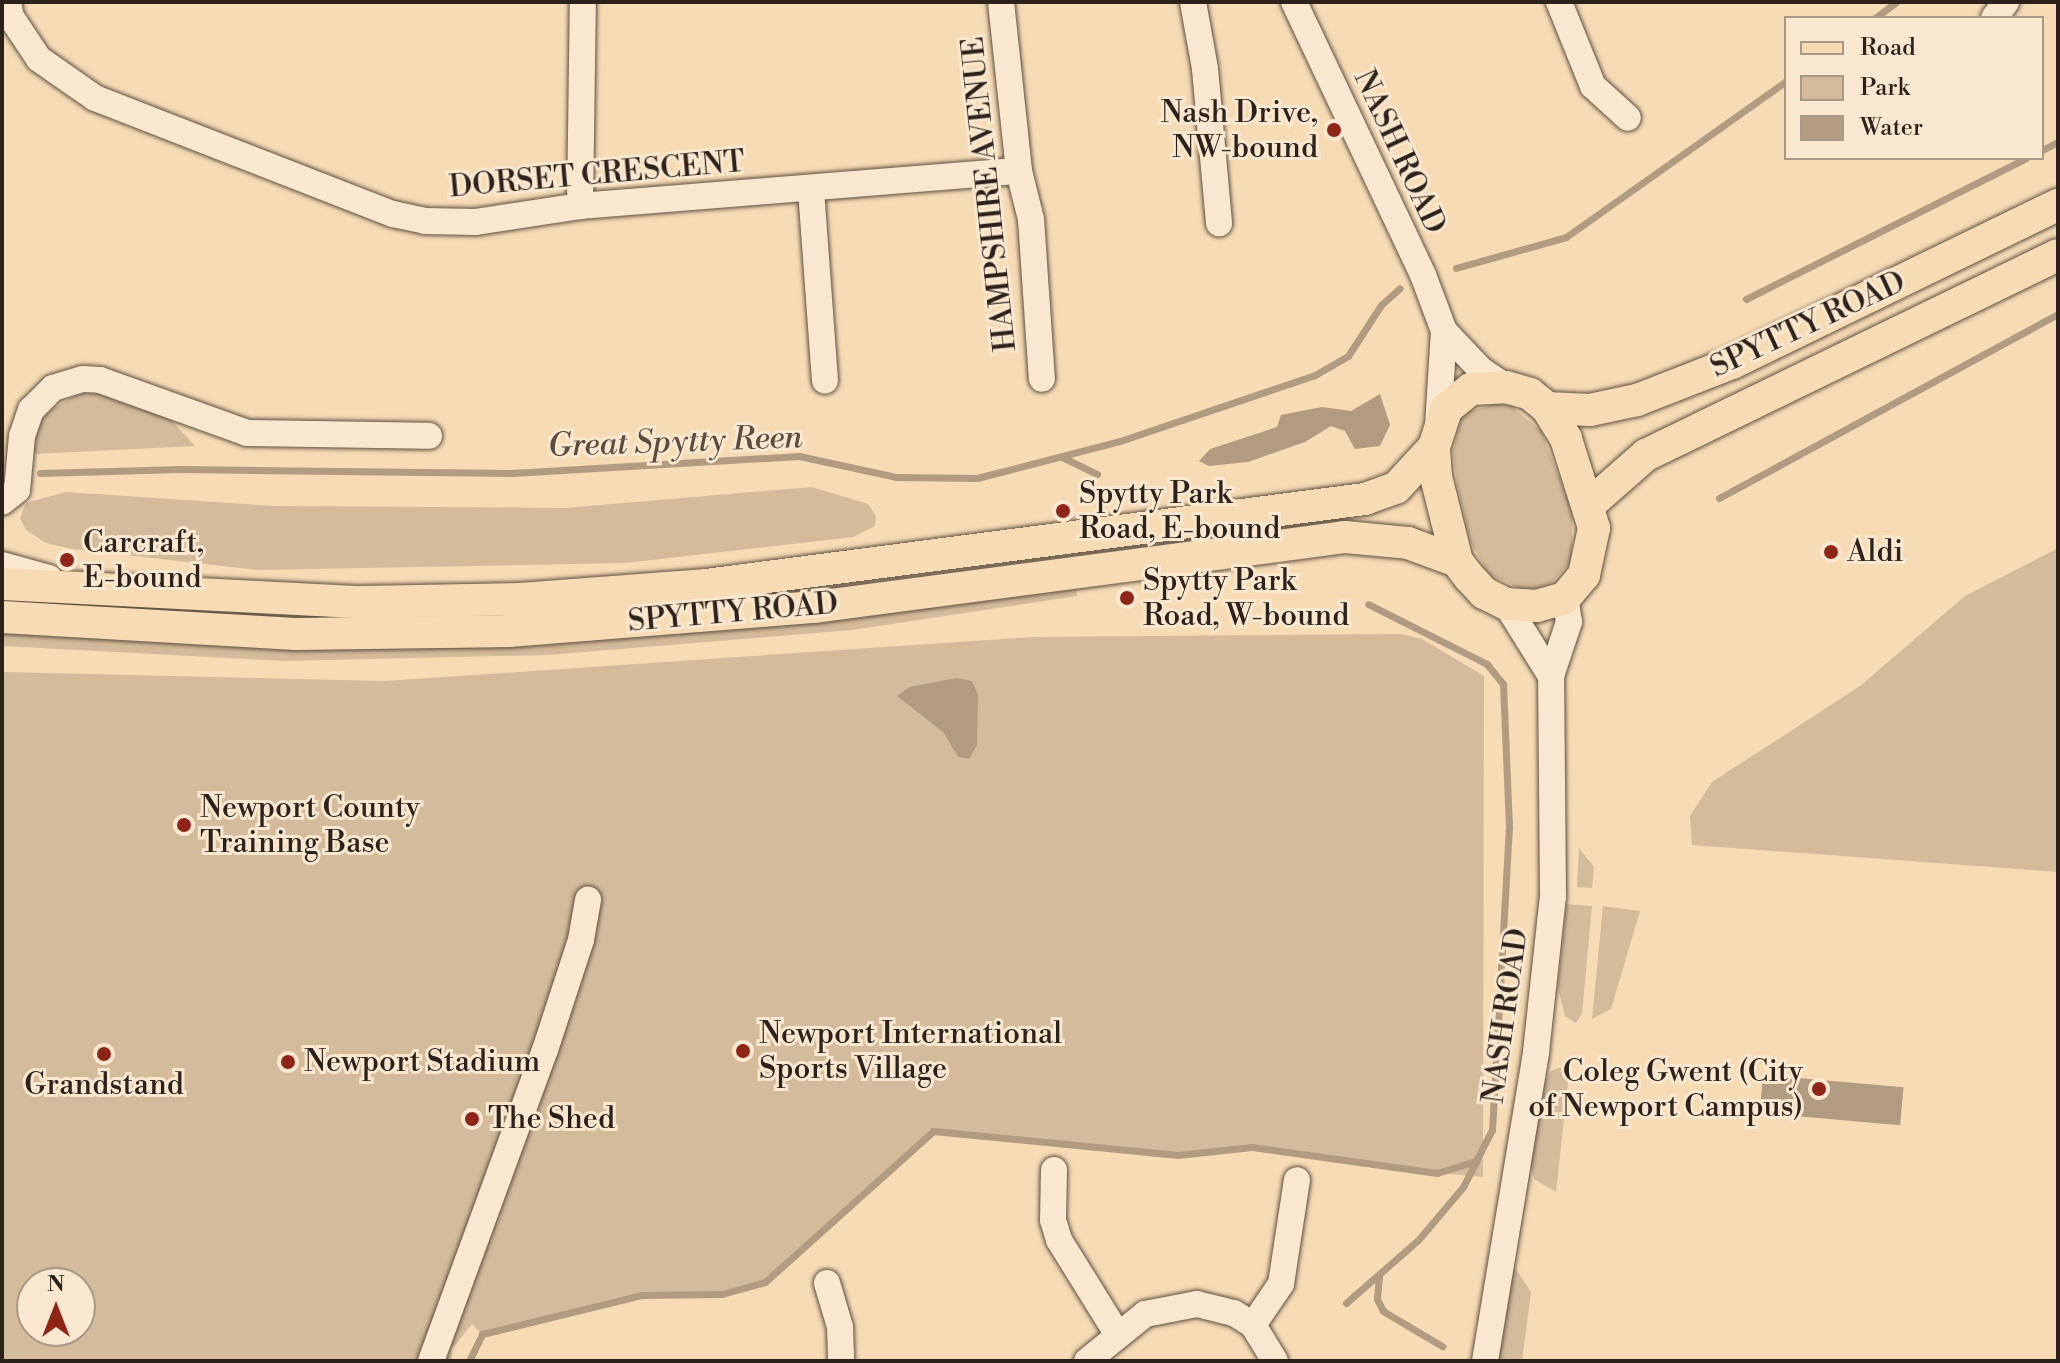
<!DOCTYPE html>
<html>
<head>
<meta charset="utf-8">
<style>
	body { margin:0 }
	#map { position:relative; width:2060px; height:1363px; overflow:hidden; background:#f6dbb5; font-family:"Libre Bodoni",serif }
	div>[style] { position:absolute }
	.green>* { inset:0; background:#d4bb9b }
	.water>* { inset:0; background:#b19c81; transform-origin:0 0 }
	.stream>* { height:7px; margin:-3.5px; padding:0 3.5px; transform-origin:3.5px; border-radius:3.5px; background:#b19c81 }
	.roads { filter:drop-shadow(0 0 2px #5e5042) drop-shadow(0 0 2px #5e5042) }
	.minor>* { height:26px; margin:-13px; padding:0 13px; transform-origin:13px; border-radius:13px; background:#f9e8cf }
	.major>* { height:32px; margin:-16px; padding:0 16px; transform-origin:16px; border-radius:16px; background:#f6dbb5 }
	.dots>* { width:22px; height:22px; translate:-50% -50%; box-sizing:border-box; border:4px solid #f9e8cf; border-radius:50% }
	span { translate:-50% -50%; white-space:nowrap; text-align:center; line-height:1.15; -webkit-text-stroke:6px #f9e8cf; paint-order:stroke }
	.poi-label { font-size:30px; color:#2c211b }
	.right { translate:-100% -50%; text-align:right }
	.left { translate:0 -50%; text-align:left }
	.street-label { font-size:30px; color:#2c211b }
	.water-label { font-size:32px; color:#5b4c3f; font-style:italic }
	.frame { position:absolute; inset:0; border:4px solid #2c211b; pointer-events:none }
	.legend { position:absolute; left:1784px; top:16px; width:260px; height:144px; box-sizing:border-box; background:#f9e8cf; border:2px solid #a79887; margin:0; padding:10px 14px; list-style:none; font-size:24px; color:#2c211b }
	.legend li { display:flex; align-items:center; gap:16px; height:40px }
	.legend b { width:40px; border:2px solid #a79887 }
	.north { position:absolute; left:16px; top:1267px; width:80px; height:80px; box-sizing:border-box; background:#f9e8cf; border:2px solid #a79887; border-radius:50%; rotate:0deg; font-size:22px; font-weight:700; line-height:32px; text-align:center; color:#2c211b }
	.north::after { content:''; display:block; margin:auto; width:28px; height:36px; background:#8f2418; clip-path:polygon(50% 0,100% 100%,50% 72%,0 100%) }
</style>
</head>
<body>
<div id="map">
	<div class="green">
		<div style="clip-path:polygon(95px 392px,170px 419px,195px 446px,34px 454px,38px 424px,49px 411px,78px 394px)"></div>
		<div style="clip-path:polygon(1496px 404px,1511px 406px,1541px 431px,1572px 511px,1572px 561px,1552px 582px,1538px 588px,1521px 589px,1489px 574px,1471px 543px,1457px 485px,1453px 451px,1461px 420px,1470px 411px)"></div>
		<div style="clip-path:polygon(812px 487px,868px 504px,876px 516px,875px 526px,853px 537px,625px 563px,259px 570px,72px 549px,46px 543px,26px 530px,20px 518px,26px 503px,66px 492px,274px 506px,565px 508px)"></div>
		<div style="clip-path:polygon(2058px 548px,2058px 872px,1692px 845px,1690px 816px,1712px 782px,1860px 686px,1965px 596px)"></div>
		<div style="clip-path:polygon(1076px 589px,1077px 596px,852px 630px,547px 655px,285px 661px,2px 646px,2px 629px,81px 635px)"></div>
		<div style="clip-path:polygon(evenodd,1402px 634px,1422px 639px,1484px 676px,1483px 1177px,1361px 1166px,1252px 1147px,1178px 1155px,933px 1131px,765px 1282px,722px 1294px,642px 1295px,482px 1334px,472px 1324px,451px 1350px,452px 1361px,2px 1361px,2px 672px,385px 681px,1032px 637px,1402px 634px,32px 1283px,80px 1283px,80px 1331px,32px 1331px,32px 1283px)"></div>
		<div style="clip-path:polygon(1579px 848px,1594px 867px,1592px 888px,1577px 887px)"></div>
		<div style="clip-path:polygon(1566px 904px,1592px 906px,1582px 1014px,1576px 1023px,1565px 1016px,1558px 988px)"></div>
		<div style="clip-path:polygon(1603px 906px,1640px 911px,1611px 1009px,1592px 1019px)"></div>
		<div style="clip-path:polygon(1570px 1064px,1556px 1192px,1534px 1179px,1530px 1163px,1545px 1082px,1551px 1071px)"></div>
		<div style="clip-path:polygon(1510px 1260px,1531px 1292px,1522px 1361px,1495px 1361px)"></div>
	</div>
	<div class="water">
		<div style="clip-path:polygon(1380px 394px,1390px 425px,1380px 446px,1355px 449px,1345px 431px,1331px 426px,1305px 442px,1248px 462px,1209px 466px,1199px 461px,1210px 449px,1277px 427px,1281px 415px,1322px 407px,1351px 411px)"></div>
		<div style="clip-path:polygon(957px 678px,972px 681px,978px 695px,977px 745px,969px 759px,958px 757px,944px 733px,897px 696px,909px 687px)"></div>
		<div style="left:1763px;top:1075px;width:141px;height:38px;rotate:5deg"></div>
	</div>
	<div class="stream">
		<div style="left:1875px;top:18px;width:26px;rotate:-37deg"></div>
		<div style="left:2042px;top:150px;width:18px;rotate:-27deg"></div>
		<div style="left:1456px;top:268px;width:114px;rotate:-15.7deg"></div>
		<div style="left:1566px;top:237px;width:270px;rotate:-35.3deg"></div>
		<div style="left:1746px;top:299px;width:313px;rotate:-26.7deg"></div>
		<div style="left:1062px;top:457px;width:39px;rotate:26deg"></div>
		<div style="left:40px;top:473px;width:141px;rotate:-1.6deg"></div>
		<div style="left:181px;top:469px;width:331px;rotate:0.7deg"></div>
		<div style="left:512px;top:473px;width:288px;rotate:-3.4deg"></div>
		<div style="left:799px;top:456px;width:99px;rotate:12.2deg"></div>
		<div style="left:896px;top:477px;width:81px;rotate:0.7deg"></div>
		<div style="left:977px;top:478px;width:148px;rotate:-14.5deg"></div>
		<div style="left:1120px;top:441px;width:206px;rotate:-18.7deg"></div>
		<div style="left:1315px;top:375px;width:38px;rotate:-30deg"></div>
		<div style="left:1348px;top:356px;width:61px;rotate:-57.1deg"></div>
		<div style="left:1381px;top:305px;width:25px;rotate:-42deg"></div>
		<div style="left:1719px;top:498px;width:386px;rotate:-28.5deg"></div>
		<div style="left:1379px;top:1276px;width:23px;rotate:95deg"></div>
		<div style="left:1377px;top:1299px;width:13px;rotate:63deg"></div>
		<div style="left:1383px;top:1311px;width:69px;rotate:30.7deg"></div>
		<div style="left:1346px;top:1303px;width:97px;rotate:-41.2deg"></div>
		<div style="left:1419px;top:1239px;width:68px;rotate:-49.8deg"></div>
		<div style="left:1463px;top:1187px;width:29px;rotate:-63deg"></div>
		<div style="left:469px;top:1361px;width:30px;rotate:-64deg"></div>
		<div style="left:482px;top:1334px;width:165px;rotate:-13.7deg"></div>
		<div style="left:642px;top:1295px;width:80px;rotate:-0.7deg"></div>
		<div style="left:722px;top:1294px;width:45px;rotate:-15.6deg"></div>
		<div style="left:765px;top:1282px;width:226px;rotate:-41.9deg"></div>
		<div style="left:933px;top:1131px;width:246px;rotate:5.6deg"></div>
		<div style="left:1178px;top:1155px;width:74px;rotate:-6.2deg"></div>
		<div style="left:1252px;top:1147px;width:187px;rotate:8deg"></div>
		<div style="left:1437px;top:1173px;width:41px;rotate:-17.1deg"></div>
		<div style="left:1476px;top:1161px;width:35px;rotate:-63deg"></div>
		<div style="left:1492px;top:1130px;width:303px;rotate:-86.8deg"></div>
		<div style="left:1509px;top:827px;width:143px;rotate:-92.4deg"></div>
		<div style="left:1503px;top:684px;width:26px;rotate:-129deg"></div>
		<div style="left:1487px;top:664px;width:133px;rotate:-153.2deg"></div>
	</div>
	<div class="roads">
		<div class="minor">
			<div style="left:8px;top:2px;width:15px;rotate:79deg"></div>
			<div style="left:11px;top:17px;width:50px;rotate:56.3deg"></div>
			<div style="left:39px;top:59px;width:68px;rotate:34.9deg"></div>
			<div style="left:95px;top:98px;width:320px;rotate:21.3deg"></div>
			<div style="left:393px;top:214px;width:33px;rotate:12deg"></div>
			<div style="left:425px;top:221px;width:51px;rotate:1.1deg"></div>
			<div style="left:476px;top:222px;width:105px;rotate:-8.7deg"></div>
			<div style="left:580px;top:206px;width:440px;rotate:-4.6deg"></div>
			<div style="left:1001px;top:2px;width:170px;rotate:83.9deg"></div>
			<div style="left:1019px;top:171px;width:49px;rotate:76deg"></div>
			<div style="left:1031px;top:219px;width:160px;rotate:86.1deg"></div>
			<div style="left:1193px;top:2px;width:68px;rotate:79.8deg"></div>
			<div style="left:1205px;top:69px;width:155px;rotate:84.8deg"></div>
			<div style="left:1294px;top:2px;width:302px;rotate:64.7deg"></div>
			<div style="left:1423px;top:275px;width:60px;rotate:69.4deg"></div>
			<div style="left:1444px;top:331px;width:54px;rotate:46.5deg"></div>
			<div style="left:1481px;top:370px;width:30px;rotate:34deg"></div>
			<div style="left:1559px;top:2px;width:91px;rotate:68deg"></div>
			<div style="left:1593px;top:86px;width:47px;rotate:42.4deg"></div>
			<div style="left:1994px;top:18px;width:20px;rotate:-53deg"></div>
			<div style="left:811px;top:190px;width:191px;rotate:85.8deg"></div>
			<div style="left:580px;top:206px;width:204px;rotate:-89.2deg"></div>
			<div style="left:1438px;top:426px;width:95px;rotate:-86.4deg"></div>
			<div style="left:2px;top:502px;width:19px;rotate:-39deg"></div>
			<div style="left:17px;top:490px;width:54px;rotate:-84.7deg"></div>
			<div style="left:22px;top:436px;width:28px;rotate:-71deg"></div>
			<div style="left:31px;top:410px;width:31px;rotate:-45deg"></div>
			<div style="left:53px;top:388px;width:31px;rotate:-17deg"></div>
			<div style="left:83px;top:379px;width:17px;rotate:3deg"></div>
			<div style="left:100px;top:380px;width:156px;rotate:19.8deg"></div>
			<div style="left:247px;top:433px;width:182px;rotate:0.9deg"></div>
			<div style="left:2px;top:565px;width:49px;rotate:15.5deg"></div>
			<div style="left:1551px;top:676px;width:57px;rotate:-71.6deg"></div>
			<div style="left:1569px;top:622px;width:24px;rotate:-99deg"></div>
			<div style="left:1054px;top:1170px;width:50px;rotate:91.1deg"></div>
			<div style="left:1053px;top:1220px;width:21px;rotate:73deg"></div>
			<div style="left:1059px;top:1240px;width:112px;rotate:58.2deg"></div>
			<div style="left:827px;top:1283px;width:46px;rotate:73.5deg"></div>
			<div style="left:840px;top:1327px;width:34px;rotate:88deg"></div>
			<div style="left:1253px;top:1325px;width:50px;rotate:-55.7deg"></div>
			<div style="left:1281px;top:1284px;width:105px;rotate:-81.3deg"></div>
			<div style="left:431px;top:1361px;width:331px;rotate:-69.9deg"></div>
			<div style="left:545px;top:1050px;width:116px;rotate:-71.9deg"></div>
			<div style="left:581px;top:940px;width:41px;rotate:-80.1deg"></div>
			<div style="left:1087px;top:1361px;width:75px;rotate:-39deg"></div>
			<div style="left:1145px;top:1314px;width:53px;rotate:-10.9deg"></div>
			<div style="left:1197px;top:1304px;width:38px;rotate:14deg"></div>
			<div style="left:1234px;top:1313px;width:22px;rotate:32deg"></div>
			<div style="left:1253px;top:1325px;width:42px;rotate:58.6deg"></div>
			<div style="left:1485px;top:1361px;width:313px;rotate:-80.6deg"></div>
			<div style="left:1536px;top:1052px;width:157px;rotate:-83.8deg"></div>
			<div style="left:1553px;top:896px;width:220px;rotate:-90.5deg"></div>
			<div style="left:1551px;top:676px;width:85px;rotate:-122deg"></div>
		</div>
		<div class="major">
			<div style="left:1506px;top:387px;width:25px;rotate:16deg"></div>
			<div style="left:1530px;top:394px;width:22px;rotate:39deg"></div>
			<div style="left:1547px;top:408px;width:36px;rotate:58deg"></div>
			<div style="left:1566px;top:439px;width:93px;rotate:72.5deg"></div>
			<div style="left:1594px;top:528px;width:48px;rotate:102deg"></div>
			<div style="left:1584px;top:575px;width:30px;rotate:130deg"></div>
			<div style="left:1565px;top:598px;width:29px;rotate:164deg"></div>
			<div style="left:1537px;top:606px;width:31px;rotate:-176deg"></div>
			<div style="left:1506px;top:604px;width:25px;rotate:-153deg"></div>
			<div style="left:1484px;top:593px;width:22px;rotate:-133deg"></div>
			<div style="left:1469px;top:577px;width:20px;rotate:-127deg"></div>
			<div style="left:1457px;top:561px;width:87px;rotate:-104deg"></div>
			<div style="left:1436px;top:477px;width:30px;rotate:-94deg"></div>
			<div style="left:1434px;top:447px;width:40px;rotate:-72deg"></div>
			<div style="left:1446px;top:409px;width:32px;rotate:-39deg"></div>
			<div style="left:1471px;top:389px;width:35px;rotate:-3deg"></div>
			<div style="left:1547px;top:408px;width:43px;rotate:2.7deg"></div>
			<div style="left:1590px;top:410px;width:48px;rotate:-12deg"></div>
			<div style="left:1637px;top:400px;width:102px;rotate:-21.3deg"></div>
			<div style="left:1732px;top:363px;width:362px;rotate:-25.9deg"></div>
			<div style="left:1589px;top:505px;width:76px;rotate:-41.3deg"></div>
			<div style="left:1646px;top:455px;width:458px;rotate:-25.9deg"></div>
			<div style="left:2px;top:584px;width:359px;rotate:2.9deg"></div>
			<div style="left:361px;top:602px;width:159px;rotate:-1.1deg"></div>
			<div style="left:520px;top:599px;width:187px;rotate:-4.3deg"></div>
			<div style="left:706px;top:585px;width:665px;rotate:-7.44deg"></div>
			<div style="left:1365px;top:499px;width:33px;rotate:-20deg"></div>
			<div style="left:1396px;top:488px;width:56px;rotate:-47.2deg"></div>
			<div style="left:2px;top:617px;width:294px;rotate:3.3deg"></div>
			<div style="left:296px;top:634px;width:213px;rotate:-0.8deg"></div>
			<div style="left:509px;top:631px;width:307px;rotate:-4.5deg"></div>
			<div style="left:815px;top:607px;width:535px;rotate:-7.52deg"></div>
			<div style="left:1345px;top:537px;width:63px;rotate:5.4deg"></div>
			<div style="left:1408px;top:543px;width:52px;rotate:20.2deg"></div>
		</div>
	</div>
	<div class="dots">
		<div style="left:1334px;top:130px;background:#8f2418"></div>
		<div style="left:1063px;top:511px;background:#8f2418"></div>
		<div style="left:1831px;top:552px;background:#8f2418"></div>
		<div style="left:67px;top:560px;background:#8f2418"></div>
		<div style="left:1127px;top:598px;background:#8f2418"></div>
		<div style="left:184px;top:825px;background:#8f2418"></div>
		<div style="left:743px;top:1051px;background:#8f2418"></div>
		<div style="left:104px;top:1054px;background:#8f2418"></div>
		<div style="left:288px;top:1062px;background:#8f2418"></div>
		<div style="left:1819px;top:1089px;background:#8f2418"></div>
		<div style="left:472px;top:1119px;background:#8f2418"></div>
	</div>
	<div class="poi-label">
		<span class="right" style="left:1318px;top:130px">Nash Drive,<br>NW-bound</span>
		<span class="left" style="left:1079px;top:511px">Spytty Park<br>Road, E-bound</span>
		<span class="left" style="left:83px;top:560px">Carcraft,<br>E-bound</span>
		<span class="left" style="left:1847px;top:552px">Aldi</span>
		<span class="left" style="left:1143px;top:598px">Spytty Park<br>Road, W-bound</span>
		<span class="left" style="left:200px;top:825px">Newport County<br>Training Base</span>
		<span class="left" style="left:759px;top:1051px">Newport International<br>Sports Village</span>
		<span class="left" style="left:304px;top:1062px">Newport Stadium</span>
		<span class="right" style="left:1803px;top:1089px">Coleg Gwent (City<br>of Newport Campus)</span>
		<span style="left:104px;top:1085px">Grandstand</span>
		<span class="left" style="left:488px;top:1119px">The Shed</span>
	</div>
	<div class="street-label">
		<span style="left:1399px;top:152px;rotate:65deg">NASH ROAD</span>
		<span style="left:597px;top:175px;rotate:-5deg">DORSET CRESCENT</span>
		<span style="left:990px;top:194px;rotate:-96deg">HAMPSHIRE AVENUE</span>
		<span style="left:1808px;top:325px;rotate:-25deg">SPYTTY ROAD</span>
		<span style="left:733px;top:613px;rotate:-5deg">SPYTTY ROAD</span>
		<span style="left:1506px;top:1016px;rotate:-82deg">NASH ROAD</span>
	</div>
	<div class="water-label">
		<span style="left:675px;top:442px;rotate:-2deg">Great Spytty Reen</span>
	</div>
	<div class="frame"></div>
	<ul class="legend">
	<li><b style="height:10px;background:#f6dbb5"></b>Road</li>
	<li><b style="height:22px;background:#d4bb9b"></b>Park</li>
	<li><b style="height:22px;background:#b19c81"></b>Water</li>
	</ul>
	<div class="north">N</div>
</div>
</body>
</html>
